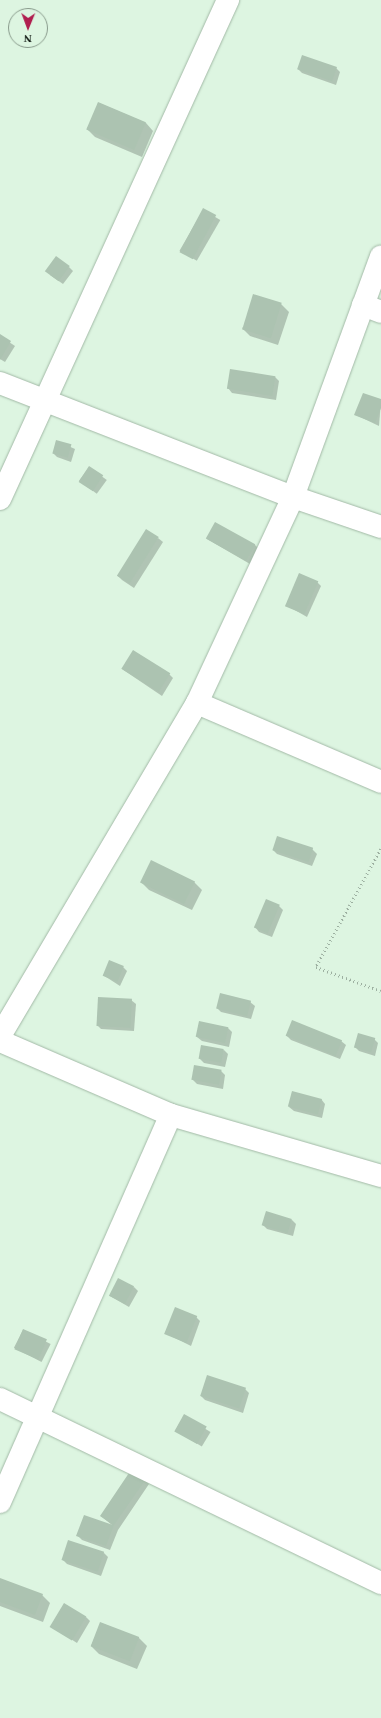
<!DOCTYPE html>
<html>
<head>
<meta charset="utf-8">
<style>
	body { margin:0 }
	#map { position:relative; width:381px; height:1718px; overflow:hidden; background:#ddf5e1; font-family:Georgia,serif }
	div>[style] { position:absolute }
	.shadow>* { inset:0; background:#0003; transform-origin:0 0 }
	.building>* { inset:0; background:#acc3b1; transform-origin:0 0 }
	.path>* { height:2.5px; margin-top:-1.25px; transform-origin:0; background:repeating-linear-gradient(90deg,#9db0a1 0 1px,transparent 0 4px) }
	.roads { filter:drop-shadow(0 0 1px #a2b9a6) drop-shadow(0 0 1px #a2b9a6) }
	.minor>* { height:22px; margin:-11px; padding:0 11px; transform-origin:11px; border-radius:11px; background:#fff }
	span { translate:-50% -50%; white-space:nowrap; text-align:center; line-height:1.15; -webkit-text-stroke:4px #ddf5e1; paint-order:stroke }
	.north { position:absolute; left:8px; top:8px; width:40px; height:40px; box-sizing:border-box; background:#ddf5e1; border:1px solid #889a8b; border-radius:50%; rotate:181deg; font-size:11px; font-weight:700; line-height:16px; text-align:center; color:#09110b }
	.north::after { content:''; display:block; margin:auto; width:14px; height:18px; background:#b01f4f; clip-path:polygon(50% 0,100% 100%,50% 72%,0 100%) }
</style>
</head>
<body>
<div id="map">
	<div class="shadow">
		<div style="clip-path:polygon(336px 68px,340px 72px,336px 85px,302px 73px,298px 69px)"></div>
		<div style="clip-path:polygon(99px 103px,146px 123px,153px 131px,142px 157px,95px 137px,87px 129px)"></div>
		<div style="left:203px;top:210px;width:20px;height:47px;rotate:30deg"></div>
		<div style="clip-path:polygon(69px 267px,73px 271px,63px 284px,50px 275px)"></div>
		<div style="clip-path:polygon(281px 304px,289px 312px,278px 345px,250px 336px,242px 328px)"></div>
		<div style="clip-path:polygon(0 336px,15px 346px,5px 362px,0 359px)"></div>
		<div style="clip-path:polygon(275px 377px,279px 381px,276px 400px,232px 393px,228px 388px)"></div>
		<div style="clip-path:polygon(381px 401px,379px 426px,356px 415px)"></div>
		<div style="clip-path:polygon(57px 441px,75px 449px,71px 462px,57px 457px,53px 453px)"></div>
		<div style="left:89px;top:467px;width:22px;height:17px;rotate:36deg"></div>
		<div style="clip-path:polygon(158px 538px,163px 542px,134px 588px,122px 580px,118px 576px)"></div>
		<div style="clip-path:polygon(207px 539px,254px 544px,259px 549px,250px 564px)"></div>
		<div style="clip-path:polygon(317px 582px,321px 586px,307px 617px,286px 605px)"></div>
		<div style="clip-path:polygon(122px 669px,169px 674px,173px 678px,162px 696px)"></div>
		<div style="clip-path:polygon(312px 849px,317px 854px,312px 866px,277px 854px,273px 850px)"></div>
		<div style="clip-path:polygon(141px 882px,194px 882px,202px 890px,192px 910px,149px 890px)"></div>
		<div style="clip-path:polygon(279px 906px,283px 910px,272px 937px,259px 932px,255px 927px)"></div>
		<div style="clip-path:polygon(123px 967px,127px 971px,120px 986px,103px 975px)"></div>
		<div style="clip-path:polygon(131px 1000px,136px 1004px,134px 1031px,101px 1029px,97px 1025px)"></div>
		<div style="clip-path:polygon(250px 1002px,255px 1006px,251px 1019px,221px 1012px,217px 1008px)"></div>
		<div style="clip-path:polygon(200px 1022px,228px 1028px,232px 1032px,229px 1047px,202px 1041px,197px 1037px)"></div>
		<div style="clip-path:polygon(287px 1036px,341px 1041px,346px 1045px,340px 1059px,291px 1040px)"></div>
		<div style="clip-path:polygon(374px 1039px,378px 1043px,375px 1056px,359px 1051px,355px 1047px)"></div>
		<div style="clip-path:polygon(224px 1050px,228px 1054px,225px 1067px,204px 1063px,200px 1059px)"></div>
		<div style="clip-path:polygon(221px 1071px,225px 1075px,223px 1089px,197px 1084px,193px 1080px)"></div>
		<div style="clip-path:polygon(321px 1099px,325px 1104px,322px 1118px,294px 1111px,289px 1107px)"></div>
		<div style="clip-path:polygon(292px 1220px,296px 1224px,293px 1236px,267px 1229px,263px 1225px)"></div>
		<div style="clip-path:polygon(134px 1287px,138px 1291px,129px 1307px,110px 1296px)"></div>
		<div style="clip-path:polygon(196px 1317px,200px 1321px,191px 1346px,165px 1333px)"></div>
		<div style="left:23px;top:1330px;width:31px;height:20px;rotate:27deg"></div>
		<div style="clip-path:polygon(245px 1389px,249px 1393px,243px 1413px,205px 1400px,201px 1396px)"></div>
		<div style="left:184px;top:1416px;width:31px;height:17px;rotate:31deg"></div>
		<div style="clip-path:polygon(145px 1480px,149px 1484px,118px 1530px,110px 1550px,82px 1540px,78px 1536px,112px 1525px,101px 1516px)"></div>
		<div style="clip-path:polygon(104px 1553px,108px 1557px,101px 1576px,67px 1564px,63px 1560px)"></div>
		<div style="clip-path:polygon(0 1579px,42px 1595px,50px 1603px,43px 1622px,0 1606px)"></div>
		<div style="clip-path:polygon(86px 1617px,90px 1621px,77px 1643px,52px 1627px)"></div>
		<div style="clip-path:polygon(101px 1623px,139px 1638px,147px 1646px,137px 1669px,99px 1654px,91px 1646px)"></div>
	</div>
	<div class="building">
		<div style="left:302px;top:55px;width:37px;height:15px;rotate:19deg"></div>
		<div style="left:98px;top:102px;width:52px;height:30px;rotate:23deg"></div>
		<div style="left:203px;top:208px;width:15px;height:50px;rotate:28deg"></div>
		<div style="left:56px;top:256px;width:17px;height:19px;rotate:36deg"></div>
		<div style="left:253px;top:294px;width:30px;height:37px;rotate:17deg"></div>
		<div style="clip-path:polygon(0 334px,11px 341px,0 360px)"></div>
		<div style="left:230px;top:369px;width:46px;height:20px;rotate:9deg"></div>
		<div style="clip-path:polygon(363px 393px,381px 399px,381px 408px,375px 423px,354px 415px)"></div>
		<div style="left:56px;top:440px;width:16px;height:14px;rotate:15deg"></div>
		<div style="left:89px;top:466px;width:17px;height:19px;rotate:33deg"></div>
		<div style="left:215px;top:522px;width:46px;height:19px;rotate:29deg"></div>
		<div style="left:146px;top:529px;width:15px;height:55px;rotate:32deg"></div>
		<div style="left:299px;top:573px;width:21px;height:36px;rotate:23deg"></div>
		<div style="left:133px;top:650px;width:44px;height:22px;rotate:32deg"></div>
		<div style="left:277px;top:836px;width:38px;height:15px;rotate:18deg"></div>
		<div style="left:151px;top:860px;width:49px;height:25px;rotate:26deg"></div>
		<div style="left:266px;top:899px;width:15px;height:31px;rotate:23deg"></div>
		<div style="left:109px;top:960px;width:16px;height:17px;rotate:22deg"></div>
		<div style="left:220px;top:993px;width:32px;height:16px;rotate:14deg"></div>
		<div style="left:98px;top:997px;width:34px;height:29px;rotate:3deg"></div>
		<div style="left:292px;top:1020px;width:54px;height:17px;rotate:22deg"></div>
		<div style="left:199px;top:1021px;width:30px;height:16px;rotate:12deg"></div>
		<div style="left:358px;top:1033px;width:18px;height:15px;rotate:16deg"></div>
		<div style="left:201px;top:1045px;width:23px;height:14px;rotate:10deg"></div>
		<div style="left:194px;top:1065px;width:28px;height:15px;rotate:10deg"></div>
		<div style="left:292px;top:1091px;width:31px;height:16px;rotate:15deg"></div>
		<div style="left:266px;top:1211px;width:27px;height:15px;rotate:17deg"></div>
		<div style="left:118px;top:1278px;width:18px;height:20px;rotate:27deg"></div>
		<div style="left:175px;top:1307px;width:24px;height:29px;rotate:22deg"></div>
		<div style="left:23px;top:1329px;width:26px;height:22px;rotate:23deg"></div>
		<div style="left:207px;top:1375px;width:41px;height:22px;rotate:18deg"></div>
		<div style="left:184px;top:1414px;width:26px;height:20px;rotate:29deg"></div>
		<div style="clip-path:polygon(131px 1470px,146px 1479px,114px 1525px,106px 1546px,76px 1536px,84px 1515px,113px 1525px,100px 1516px)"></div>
		<div style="left:68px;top:1540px;width:38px;height:21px;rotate:18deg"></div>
		<div style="clip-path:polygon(0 1578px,43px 1594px,35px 1615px,0 1602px)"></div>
		<div style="left:64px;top:1603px;width:26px;height:28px;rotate:31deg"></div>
		<div style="left:100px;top:1622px;width:42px;height:26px;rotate:21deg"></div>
	</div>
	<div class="path">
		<div style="left:381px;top:849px;width:135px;rotate:118.8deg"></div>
		<div style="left:316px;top:967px;width:69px;rotate:20.3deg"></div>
	</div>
	<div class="roads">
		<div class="minor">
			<div style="left:363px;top:305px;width:19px;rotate:21deg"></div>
			<div style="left:0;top:383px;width:314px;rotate:21.3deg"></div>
			<div style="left:293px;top:497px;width:93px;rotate:18.8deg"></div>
			<div style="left:0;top:499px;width:549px;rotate:-65.44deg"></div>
			<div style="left:197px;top:703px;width:200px;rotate:23.2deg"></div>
			<div style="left:0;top:1036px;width:387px;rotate:-59.4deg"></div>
			<div style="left:197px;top:703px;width:227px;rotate:-65deg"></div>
			<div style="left:293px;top:497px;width:256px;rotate:-69.9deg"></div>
			<div style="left:0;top:1041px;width:186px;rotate:23.4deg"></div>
			<div style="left:171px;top:1115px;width:219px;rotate:16.2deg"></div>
			<div style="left:0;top:1399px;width:423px;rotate:25.8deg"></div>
			<div style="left:0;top:1502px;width:423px;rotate:-66.2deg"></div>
		</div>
	</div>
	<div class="north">N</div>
</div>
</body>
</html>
